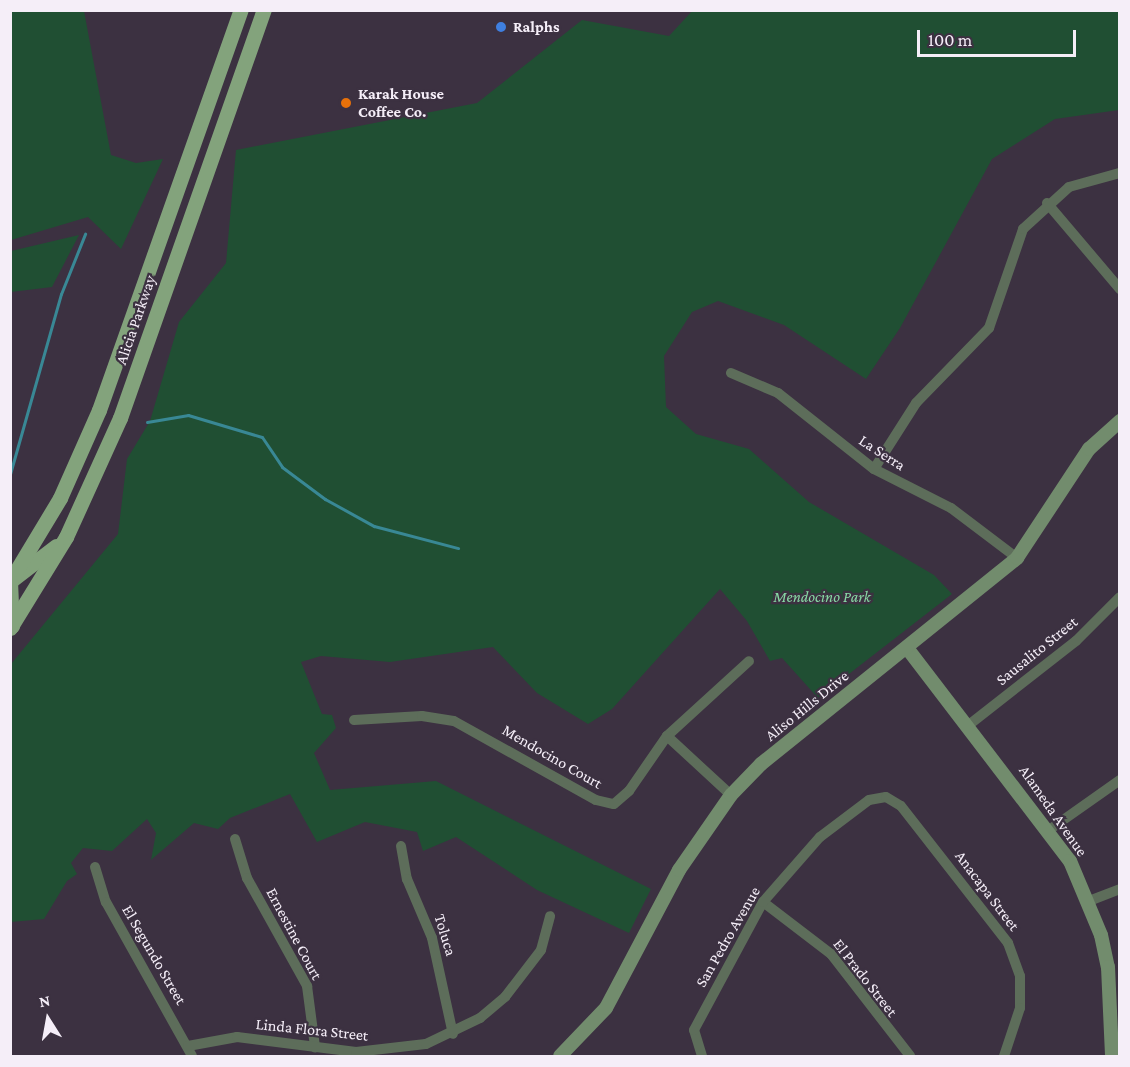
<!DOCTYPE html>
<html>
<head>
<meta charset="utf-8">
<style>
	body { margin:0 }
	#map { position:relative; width:1130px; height:1067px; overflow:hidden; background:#3c3141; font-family:"Crimson Pro",serif }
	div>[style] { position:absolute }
	.green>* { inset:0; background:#204f33 }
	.stream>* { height:3px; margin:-1.5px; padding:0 1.5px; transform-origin:1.5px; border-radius:1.5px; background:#398895 }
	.street>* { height:10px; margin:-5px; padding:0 5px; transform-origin:5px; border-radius:5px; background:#5d6d5a }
	.secondary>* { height:14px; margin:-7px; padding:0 7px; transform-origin:7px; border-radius:7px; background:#728c6d }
	.primary>* { height:15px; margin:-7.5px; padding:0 7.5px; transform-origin:7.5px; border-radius:7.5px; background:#83a37c }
	.dots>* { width:16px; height:16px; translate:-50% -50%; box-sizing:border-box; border:3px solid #3c3141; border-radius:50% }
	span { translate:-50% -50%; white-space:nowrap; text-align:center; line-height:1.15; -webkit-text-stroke:4.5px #3c3141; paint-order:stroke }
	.poi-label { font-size:16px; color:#f5eef8; font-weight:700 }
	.left { translate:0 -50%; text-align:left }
	.street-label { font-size:16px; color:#f5eef8 }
	.park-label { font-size:16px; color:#88d9a5; font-style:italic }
	.frame { position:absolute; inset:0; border:12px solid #f5eef8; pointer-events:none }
	.north { position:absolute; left:18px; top:989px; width:60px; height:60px; -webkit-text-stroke:4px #3c3141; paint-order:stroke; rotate:349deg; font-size:16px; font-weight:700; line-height:24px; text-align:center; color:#f5eef8 }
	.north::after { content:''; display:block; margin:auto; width:21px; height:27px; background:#f5eef8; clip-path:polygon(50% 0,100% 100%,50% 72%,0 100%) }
	.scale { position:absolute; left:917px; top:30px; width:159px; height:27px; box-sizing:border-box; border:3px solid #f5eef8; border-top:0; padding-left:8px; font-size:18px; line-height:21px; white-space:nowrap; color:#f5eef8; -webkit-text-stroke:4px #3c3141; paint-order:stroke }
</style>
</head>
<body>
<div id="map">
	<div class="green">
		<div style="clip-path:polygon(11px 10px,84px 11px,111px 155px,136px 163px,163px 159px,121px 249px,88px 217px,11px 240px)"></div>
		<div style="clip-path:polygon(693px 10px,1119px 11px,1119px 110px,1055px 119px,992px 159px,900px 328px,866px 379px,784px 325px,718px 301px,692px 312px,664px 356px,666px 407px,696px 434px,749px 449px,809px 502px,934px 575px,952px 594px,818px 698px,782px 658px,770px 661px,747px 621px,720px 589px,612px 709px,588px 724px,537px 693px,493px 647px,390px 662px,321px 656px,301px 662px,322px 714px,332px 715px,336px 728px,314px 753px,330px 790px,436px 781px,651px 889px,629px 933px,537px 890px,456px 837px,423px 851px,417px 832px,365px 822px,317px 842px,290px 794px,230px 818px,218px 829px,194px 823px,151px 860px,156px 833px,147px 819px,112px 851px,83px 848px,71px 863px,77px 874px,67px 881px,44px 919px,11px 922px,11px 664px,118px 534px,127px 459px,150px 421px,179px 322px,226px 263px,236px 150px,477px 103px,582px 20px,669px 36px)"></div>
		<div style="clip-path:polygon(79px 235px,52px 287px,11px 292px,11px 251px)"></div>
	</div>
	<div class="stream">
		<div style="left:147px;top:422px;width:42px;rotate:-9.7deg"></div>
		<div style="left:188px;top:415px;width:77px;rotate:16.6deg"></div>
		<div style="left:262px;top:437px;width:36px;rotate:56deg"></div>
		<div style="left:282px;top:467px;width:54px;rotate:36.7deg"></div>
		<div style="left:325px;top:499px;width:56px;rotate:28.9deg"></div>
		<div style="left:374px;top:526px;width:87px;rotate:14.7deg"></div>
		<div style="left:10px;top:474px;width:187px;rotate:-74.2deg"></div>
		<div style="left:61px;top:294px;width:65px;rotate:-68.2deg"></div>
	</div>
	<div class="street">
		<div style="left:1047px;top:203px;width:113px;rotate:49.7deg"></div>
		<div style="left:731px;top:373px;width:51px;rotate:23.1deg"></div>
		<div style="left:778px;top:393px;width:122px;rotate:38.4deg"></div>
		<div style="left:874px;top:469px;width:86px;rotate:26.9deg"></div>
		<div style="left:951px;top:508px;width:83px;rotate:37.1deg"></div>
		<div style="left:874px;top:469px;width:78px;rotate:-57.5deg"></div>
		<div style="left:916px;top:403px;width:105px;rotate:-45.8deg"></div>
		<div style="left:989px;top:328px;width:105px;rotate:-71deg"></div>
		<div style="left:1023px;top:229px;width:62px;rotate:-42.4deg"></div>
		<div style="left:1069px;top:187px;width:53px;rotate:-15.4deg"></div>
		<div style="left:354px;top:720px;width:68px;rotate:-3.4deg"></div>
		<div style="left:422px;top:716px;width:32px;rotate:9deg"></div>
		<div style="left:454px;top:721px;width:162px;rotate:29.1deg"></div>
		<div style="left:596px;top:800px;width:18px;rotate:13deg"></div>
		<div style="left:614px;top:804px;width:20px;rotate:-41deg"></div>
		<div style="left:629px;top:791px;width:67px;rotate:-55.4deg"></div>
		<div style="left:667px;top:736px;width:111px;rotate:-42.4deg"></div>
		<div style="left:970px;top:724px;width:135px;rotate:-38.1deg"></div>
		<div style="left:1076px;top:641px;width:62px;rotate:-45deg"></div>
		<div style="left:667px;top:736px;width:87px;rotate:42.7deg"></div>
		<div style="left:1049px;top:830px;width:87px;rotate:-35.2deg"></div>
		<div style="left:235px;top:839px;width:41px;rotate:72.9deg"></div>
		<div style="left:247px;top:878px;width:124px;rotate:60.9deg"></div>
		<div style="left:307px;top:986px;width:62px;rotate:82.5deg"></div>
		<div style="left:401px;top:846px;width:34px;rotate:80deg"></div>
		<div style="left:407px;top:879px;width:64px;rotate:67deg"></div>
		<div style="left:432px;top:938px;width:98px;rotate:77.7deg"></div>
		<div style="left:95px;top:867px;width:37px;rotate:73deg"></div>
		<div style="left:106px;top:902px;width:176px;rotate:60.8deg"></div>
		<div style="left:1089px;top:901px;width:33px;rotate:-21deg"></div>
		<div style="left:763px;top:902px;width:86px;rotate:37.4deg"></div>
		<div style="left:831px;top:954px;width:129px;rotate:52.2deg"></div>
		<div style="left:188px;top:1046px;width:50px;rotate:-10.4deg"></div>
		<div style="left:237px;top:1037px;width:120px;rotate:7.2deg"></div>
		<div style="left:356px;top:1052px;width:70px;rotate:-6.5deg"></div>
		<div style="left:426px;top:1044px;width:60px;rotate:-25.7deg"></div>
		<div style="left:480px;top:1018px;width:33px;rotate:-40deg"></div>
		<div style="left:505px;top:997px;width:59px;rotate:-52.5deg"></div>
		<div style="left:541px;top:950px;width:35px;rotate:-75deg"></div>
		<div style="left:702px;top:1056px;width:27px;rotate:-107deg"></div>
		<div style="left:694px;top:1030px;width:145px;rotate:-61.7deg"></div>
		<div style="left:763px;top:902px;width:86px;rotate:-48.8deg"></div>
		<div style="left:820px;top:837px;width:61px;rotate:-37.1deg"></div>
		<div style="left:869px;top:800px;width:17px;rotate:-10deg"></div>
		<div style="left:886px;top:797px;width:17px;rotate:31deg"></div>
		<div style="left:901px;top:806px;width:174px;rotate:52deg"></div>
		<div style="left:1008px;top:943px;width:35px;rotate:70deg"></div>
		<div style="left:1020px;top:976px;width:32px;rotate:90deg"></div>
		<div style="left:1020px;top:1008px;width:51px;rotate:108.4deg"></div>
	</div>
	<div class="secondary">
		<div style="left:907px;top:648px;width:268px;rotate:52.6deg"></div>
		<div style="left:1070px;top:861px;width:80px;rotate:67.3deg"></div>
		<div style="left:1101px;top:935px;width:33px;rotate:78deg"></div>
		<div style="left:1108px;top:967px;width:89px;rotate:87.4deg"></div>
		<div style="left:560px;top:1056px;width:66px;rotate:-46.2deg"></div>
		<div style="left:606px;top:1008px;width:156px;rotate:-62.1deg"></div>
		<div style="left:679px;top:870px;width:91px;rotate:-55.3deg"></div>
		<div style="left:731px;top:795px;width:43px;rotate:-45.9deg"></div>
		<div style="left:761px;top:764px;width:329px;rotate:-38.8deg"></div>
		<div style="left:1017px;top:558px;width:131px;rotate:-56.6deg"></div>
		<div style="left:1089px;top:449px;width:42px;rotate:-42.1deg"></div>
	</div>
	<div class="primary">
		<div style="left:13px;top:579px;width:54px;rotate:-37.5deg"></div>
		<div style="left:10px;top:581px;width:97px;rotate:-58.9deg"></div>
		<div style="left:60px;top:498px;width:96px;rotate:-66.1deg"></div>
		<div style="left:99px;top:410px;width:424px;rotate:-70.5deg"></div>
		<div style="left:10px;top:581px;width:45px;rotate:87.5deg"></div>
		<div style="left:10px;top:628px;width:107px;rotate:-58.4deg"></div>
		<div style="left:66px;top:537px;width:131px;rotate:-65.6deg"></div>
		<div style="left:120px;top:418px;width:433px;rotate:-70.6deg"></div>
	</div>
	<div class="dots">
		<div style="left:501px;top:27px;background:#3f7fe0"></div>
		<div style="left:346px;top:103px;background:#e8710a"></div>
	</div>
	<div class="poi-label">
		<span class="left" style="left:513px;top:27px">Ralphs</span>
		<span class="left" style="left:358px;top:103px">Karak House<br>Coffee Co.</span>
	</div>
	<div class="street-label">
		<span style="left:136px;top:320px;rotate:-71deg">Alicia Parkway</span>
		<span style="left:882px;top:453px;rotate:33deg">La Serra</span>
		<span style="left:1037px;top:651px;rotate:-39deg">Sausalito Street</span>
		<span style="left:807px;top:706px;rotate:-39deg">Aliso Hills Drive</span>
		<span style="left:552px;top:757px;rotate:30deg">Mendocino Court</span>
		<span style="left:1053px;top:811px;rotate:55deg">Alameda Avenue</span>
		<span style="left:987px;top:891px;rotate:53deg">Anacapa Street</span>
		<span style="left:294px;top:934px;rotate:62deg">Ernestine Court</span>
		<span style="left:445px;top:935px;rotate:73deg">Toluca</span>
		<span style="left:728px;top:937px;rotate:-60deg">San Pedro Avenue</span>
		<span style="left:154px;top:955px;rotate:60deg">El Segundo Street</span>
		<span style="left:865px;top:978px;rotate:52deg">El Prado Street</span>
		<span style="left:312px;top:1030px;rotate:6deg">Linda Flora Street</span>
	</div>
	<div class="park-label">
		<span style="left:822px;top:597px">Mendocino Park</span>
	</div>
	<div class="frame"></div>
	<div class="north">N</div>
	<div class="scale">100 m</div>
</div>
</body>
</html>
